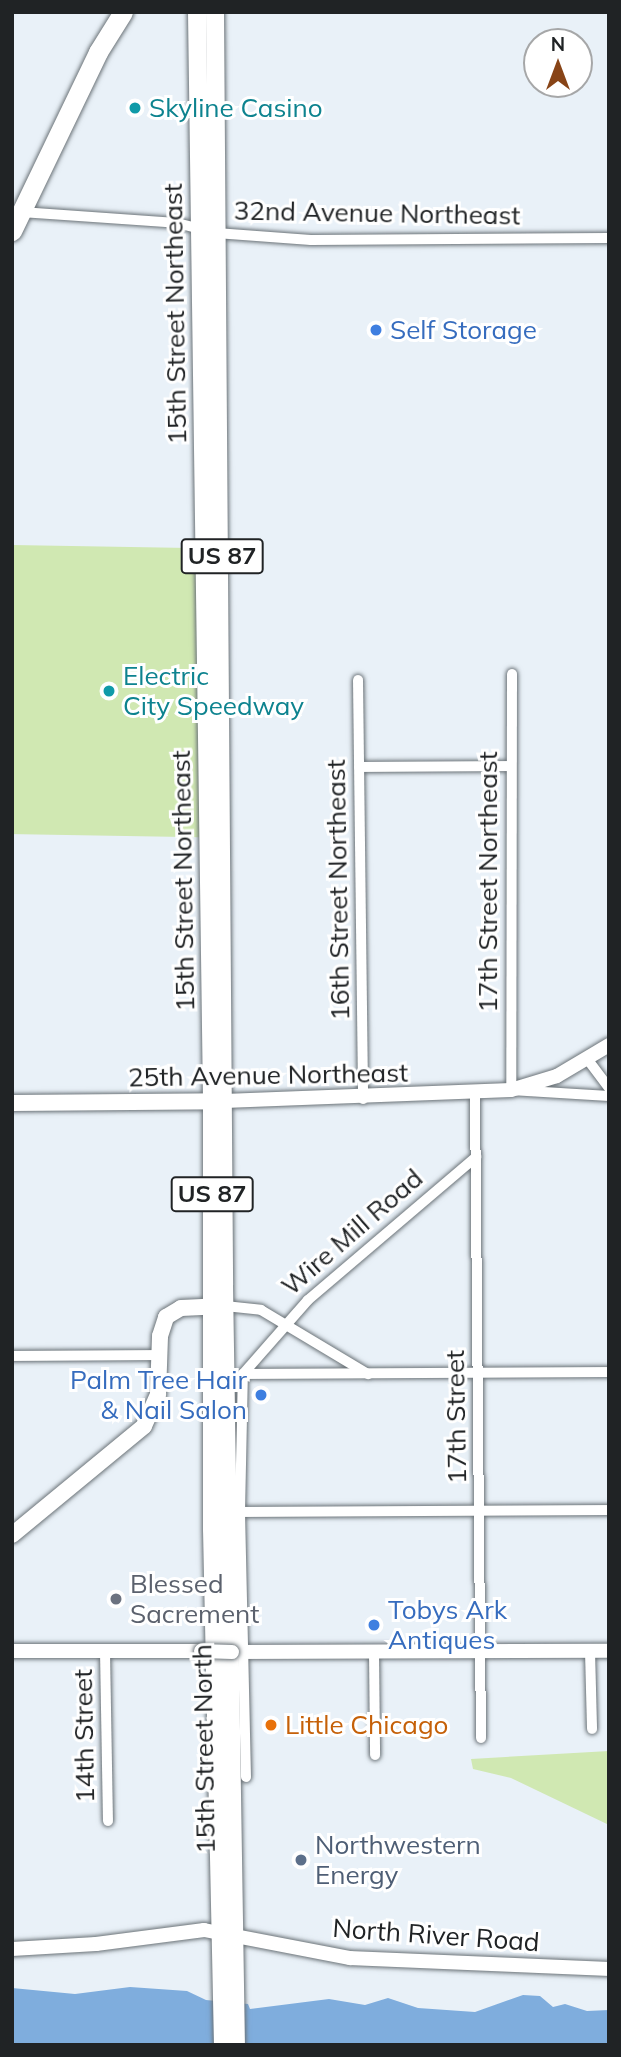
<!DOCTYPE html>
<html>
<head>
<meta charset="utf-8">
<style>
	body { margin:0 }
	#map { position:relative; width:621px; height:2057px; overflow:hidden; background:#e9f1f8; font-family:Mulish,sans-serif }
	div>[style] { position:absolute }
	.green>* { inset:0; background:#d0e8b2; transform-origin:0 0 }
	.water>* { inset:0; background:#7faddd }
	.roads { filter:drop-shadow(0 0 2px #6b7378) drop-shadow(0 0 2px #6b7378) }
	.minor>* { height:10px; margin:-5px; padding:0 5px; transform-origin:5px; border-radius:5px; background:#fff }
	.tertiary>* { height:14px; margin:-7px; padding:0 7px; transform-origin:7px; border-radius:7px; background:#fff }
	.secondary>* { height:16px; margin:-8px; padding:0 8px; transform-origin:8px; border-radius:8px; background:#fff }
	.primary>* { height:18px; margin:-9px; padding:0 9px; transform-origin:9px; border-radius:9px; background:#fff }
	.trunk>* { height:19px; margin:-9.5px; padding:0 9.5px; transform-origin:9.5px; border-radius:9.5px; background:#fff }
	.bridges { filter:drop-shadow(0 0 2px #6b7378) drop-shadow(0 0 2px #6b7378) }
	.tertiary-bridge>* { height:14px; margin:-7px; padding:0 7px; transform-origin:7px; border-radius:7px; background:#fff }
	.dots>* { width:19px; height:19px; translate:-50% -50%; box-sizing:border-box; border:4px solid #fff; border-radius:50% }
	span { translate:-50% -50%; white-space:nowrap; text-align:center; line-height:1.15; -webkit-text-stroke:6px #fff; paint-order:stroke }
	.shield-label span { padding:2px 5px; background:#fff; border:2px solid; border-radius:5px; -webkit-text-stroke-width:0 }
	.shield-label { font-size:24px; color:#202325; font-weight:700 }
	.culture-label { font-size:26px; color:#0d838f }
	.left { translate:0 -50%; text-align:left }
	.street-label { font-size:26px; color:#202325 }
	.shop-label { font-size:26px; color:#366cbe }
	.right { translate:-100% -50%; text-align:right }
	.worship-label { font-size:26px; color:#5b616d }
	.food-label { font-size:26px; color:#c56008 }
	.service-label { font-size:26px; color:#4e5e75 }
	.frame { position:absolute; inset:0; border:14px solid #202325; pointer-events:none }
	.north { position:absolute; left:523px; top:28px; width:70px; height:70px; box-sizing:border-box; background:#fff; border:2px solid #a6a7a8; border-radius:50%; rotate:0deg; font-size:19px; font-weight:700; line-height:28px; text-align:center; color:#202325 }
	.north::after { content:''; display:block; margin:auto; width:24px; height:32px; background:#884417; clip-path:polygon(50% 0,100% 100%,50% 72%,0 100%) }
</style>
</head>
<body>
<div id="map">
	<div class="green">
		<div style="left:12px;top:545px;width:193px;height:289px;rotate:1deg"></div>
		<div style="clip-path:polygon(609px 1751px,609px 1825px,511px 1778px,473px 1769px,471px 1759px)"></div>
	</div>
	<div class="water">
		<div style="clip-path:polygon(130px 1987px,187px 1991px,206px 2000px,248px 2004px,250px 2009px,329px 1999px,365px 2005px,388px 1998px,418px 2008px,475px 2012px,523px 1995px,540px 1996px,553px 2007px,565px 2004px,587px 2011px,609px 2010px,609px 2045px,12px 2045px,12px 1988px,75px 1994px)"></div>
	</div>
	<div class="roads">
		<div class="minor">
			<div style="left:21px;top:212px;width:156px;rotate:4deg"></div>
			<div style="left:177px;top:223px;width:40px;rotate:14.4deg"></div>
			<div style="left:216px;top:233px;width:95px;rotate:4.2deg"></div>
			<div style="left:311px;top:240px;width:298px;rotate:-0.4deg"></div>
			<div style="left:512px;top:674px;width:416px;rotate:90.1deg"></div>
			<div style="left:511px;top:1090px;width:98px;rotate:3.5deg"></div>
			<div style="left:358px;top:680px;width:419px;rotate:89.3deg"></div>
			<div style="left:359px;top:767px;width:152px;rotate:-0.4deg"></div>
			<div style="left:588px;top:1060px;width:35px;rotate:53deg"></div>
			<div style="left:475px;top:1095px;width:643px;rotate:89.47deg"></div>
			<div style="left:225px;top:1306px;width:36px;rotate:6deg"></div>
			<div style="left:261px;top:1310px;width:125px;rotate:30.9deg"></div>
			<div style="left:12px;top:1356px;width:148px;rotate:-0.4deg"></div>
			<div style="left:243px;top:1374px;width:366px;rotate:-0.3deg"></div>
			<div style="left:240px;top:1512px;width:369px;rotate:-0.3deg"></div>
			<div style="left:105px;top:1651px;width:170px;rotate:89deg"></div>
			<div style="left:374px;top:1651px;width:104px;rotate:89.4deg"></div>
			<div style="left:590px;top:1651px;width:78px;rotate:88.5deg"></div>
			<div style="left:246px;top:1777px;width:265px;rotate:-91.3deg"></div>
			<div style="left:240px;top:1512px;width:138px;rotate:-88.8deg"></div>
			<div style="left:243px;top:1374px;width:98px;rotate:-48.7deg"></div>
			<div style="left:308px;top:1300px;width:221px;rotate:-40.4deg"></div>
		</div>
		<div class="tertiary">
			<div style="left:224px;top:1101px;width:287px;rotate:-2.2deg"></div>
			<div style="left:511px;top:1090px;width:48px;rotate:-16.9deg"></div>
			<div style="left:557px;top:1076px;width:61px;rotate:-30.8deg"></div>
			<div style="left:12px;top:1651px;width:189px"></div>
			<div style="left:232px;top:1652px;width:377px;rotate:-0.2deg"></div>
			<div style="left:12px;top:1949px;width:84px;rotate:-3.4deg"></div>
			<div style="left:96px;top:1944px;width:109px;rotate:-7.4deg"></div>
			<div style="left:204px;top:1930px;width:149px;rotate:10.9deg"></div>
			<div style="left:350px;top:1958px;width:259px;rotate:2.4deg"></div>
		</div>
		<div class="secondary">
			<div style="left:12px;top:1103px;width:211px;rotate:-0.5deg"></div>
			<div style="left:12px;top:1535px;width:171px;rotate:-39.5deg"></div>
			<div style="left:144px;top:1426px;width:35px;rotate:-66deg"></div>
			<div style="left:158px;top:1394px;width:58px;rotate:-88deg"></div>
			<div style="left:160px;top:1336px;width:20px;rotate:-72deg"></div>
			<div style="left:166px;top:1317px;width:17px;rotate:-31deg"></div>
			<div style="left:181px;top:1308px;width:42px;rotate:-2.7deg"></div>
		</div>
		<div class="primary">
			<div style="left:197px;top:12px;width:1089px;rotate:89.21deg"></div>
			<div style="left:212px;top:1101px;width:428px;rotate:90deg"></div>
			<div style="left:212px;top:1529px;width:516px;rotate:88.78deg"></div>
			<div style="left:215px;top:12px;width:1273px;rotate:89.59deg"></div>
			<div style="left:224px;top:1285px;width:760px;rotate:89.1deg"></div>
		</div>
		<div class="trunk">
			<div style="left:12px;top:231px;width:199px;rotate:-64.3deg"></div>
			<div style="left:98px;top:52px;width:47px;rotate:-58deg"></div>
		</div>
	</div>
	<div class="bridges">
		<div class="tertiary-bridge">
			<div style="left:201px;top:1651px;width:31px;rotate:2deg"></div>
		</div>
	</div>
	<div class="dots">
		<div style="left:135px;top:108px;background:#0f9aa8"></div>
		<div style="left:376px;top:330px;background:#3f7fe0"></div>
		<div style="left:109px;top:691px;background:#0f9aa8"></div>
		<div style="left:261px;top:1395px;background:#3f7fe0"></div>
		<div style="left:116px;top:1599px;background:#6b7280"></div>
		<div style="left:374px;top:1625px;background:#3f7fe0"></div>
		<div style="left:271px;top:1725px;background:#e8710a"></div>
		<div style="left:301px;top:1860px;background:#5c6f8a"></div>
	</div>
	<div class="shield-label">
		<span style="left:222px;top:556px">US 87</span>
		<span style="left:212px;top:1194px">US 87</span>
	</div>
	<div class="culture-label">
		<span class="left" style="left:149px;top:108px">Skyline Casino</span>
		<span class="left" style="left:123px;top:691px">Electric<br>City Speedway</span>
	</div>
	<div class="street-label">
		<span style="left:377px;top:213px;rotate:1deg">32nd Avenue Northeast</span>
		<span style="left:175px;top:314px;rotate:-91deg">15th Street Northeast</span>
		<span style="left:183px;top:881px;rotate:-91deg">15th Street Northeast</span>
		<span style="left:488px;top:882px;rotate:-90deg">17th Street Northeast</span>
		<span style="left:338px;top:890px;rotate:-91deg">16th Street Northeast</span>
		<span style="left:268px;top:1075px;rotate:-1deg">25th Avenue Northeast</span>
		<span style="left:352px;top:1232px;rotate:-41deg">Wire Mill Road</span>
		<span style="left:456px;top:1417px;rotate:-91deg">17th Street</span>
		<span style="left:84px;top:1736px;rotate:-91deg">14th Street</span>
		<span style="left:204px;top:1749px;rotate:-91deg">15th Street North</span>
		<span style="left:436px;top:1935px;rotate:4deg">North River Road</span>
	</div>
	<div class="shop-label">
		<span class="left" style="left:390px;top:330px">Self Storage</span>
		<span class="right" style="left:247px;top:1395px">Palm Tree Hair<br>&amp; Nail Salon</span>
		<span class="left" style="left:388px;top:1625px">Tobys Ark<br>Antiques</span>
	</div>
	<div class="worship-label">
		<span class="left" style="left:130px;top:1599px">Blessed<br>Sacrement</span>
	</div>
	<div class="food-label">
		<span class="left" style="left:285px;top:1725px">Little Chicago</span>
	</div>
	<div class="service-label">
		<span class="left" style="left:315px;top:1860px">Northwestern<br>Energy</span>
	</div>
	<div class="frame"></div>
	<div class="north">N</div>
</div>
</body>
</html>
